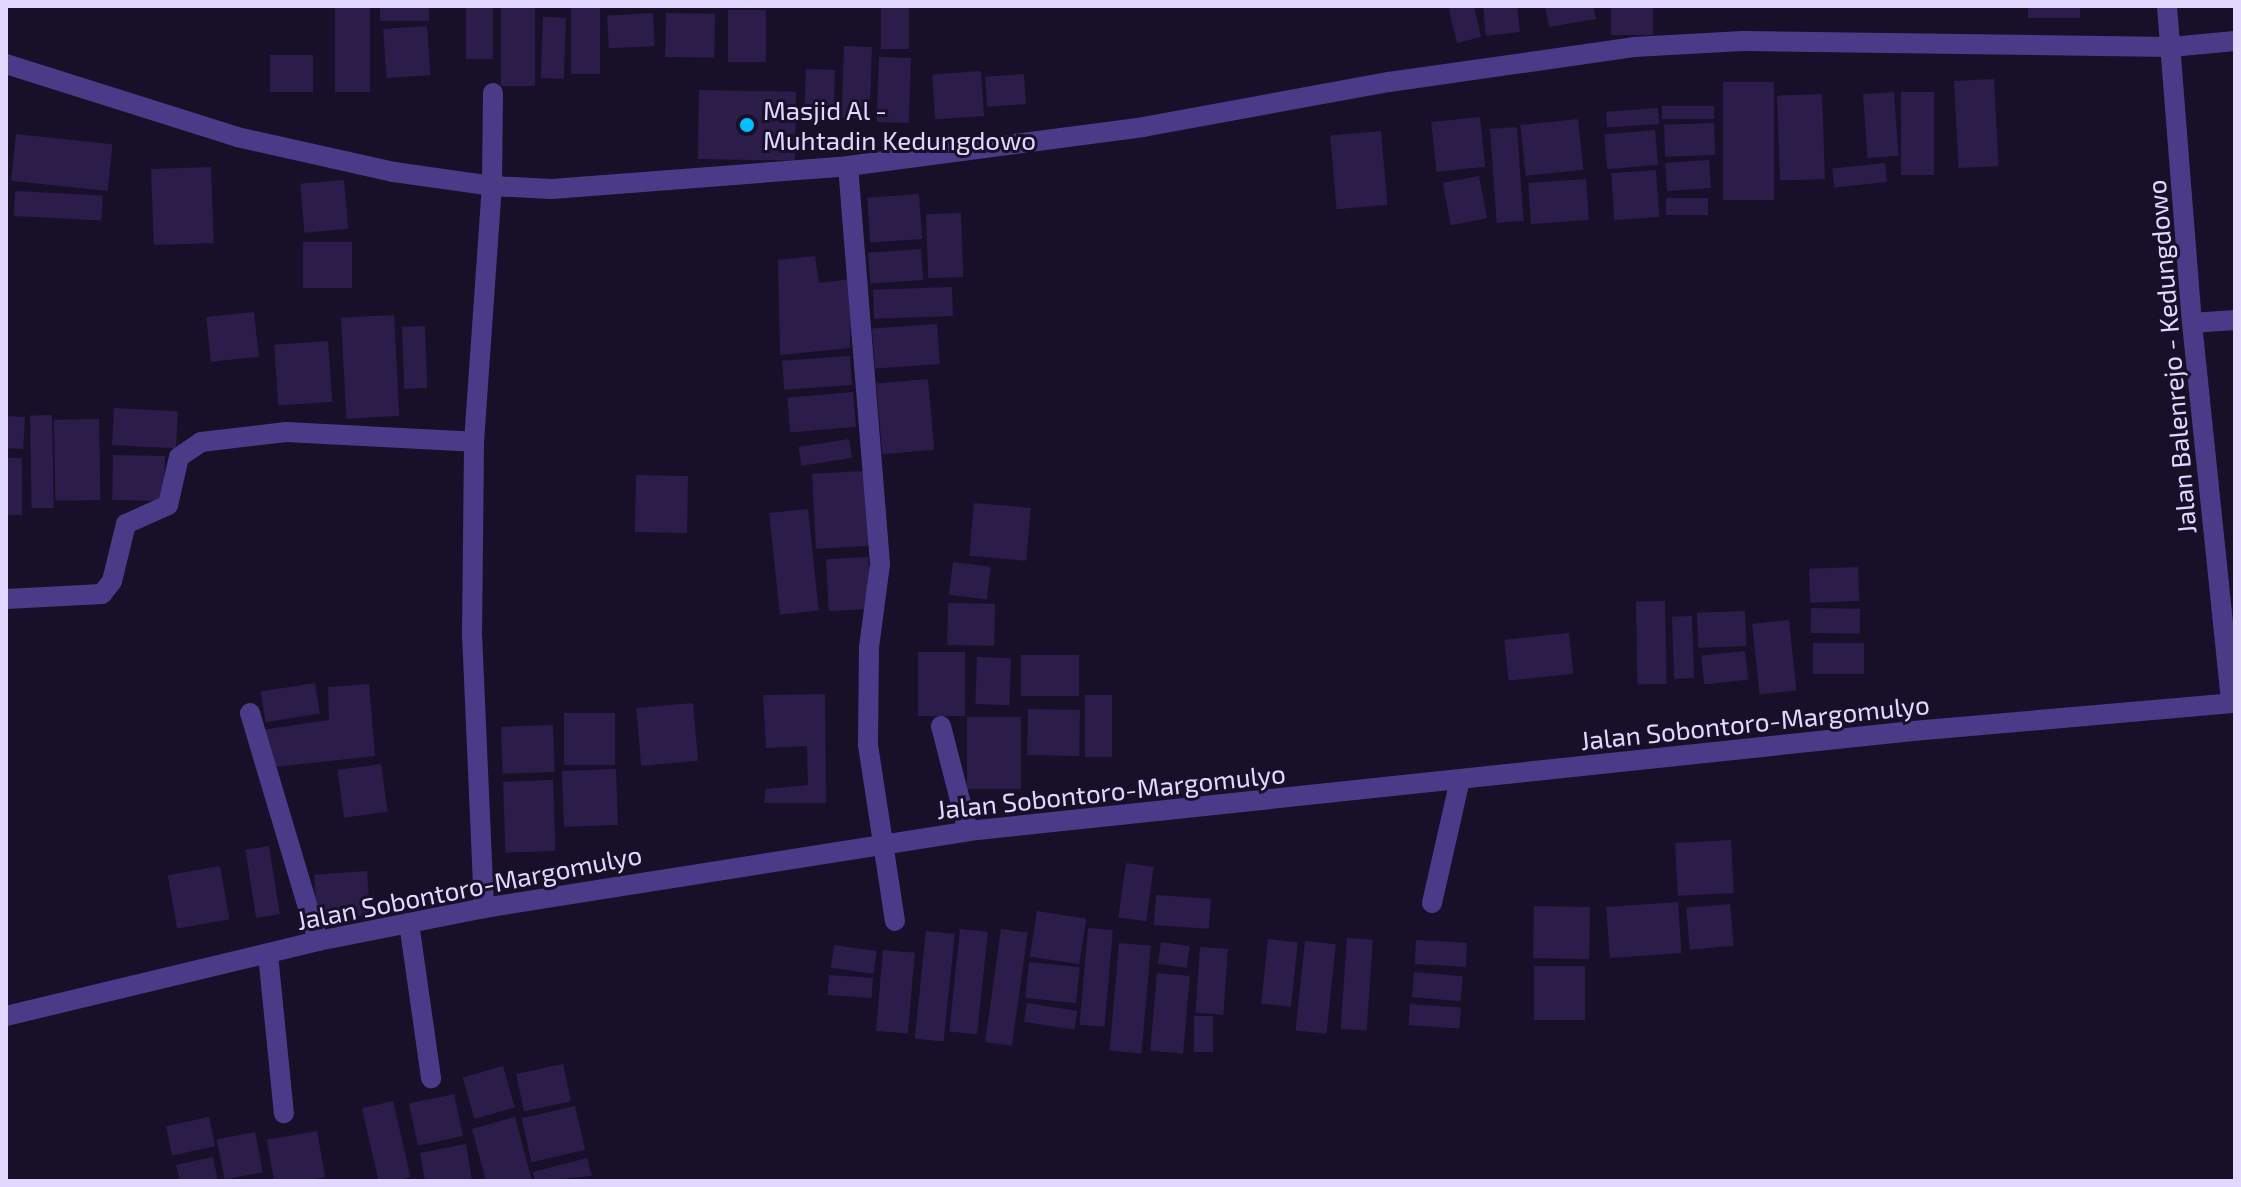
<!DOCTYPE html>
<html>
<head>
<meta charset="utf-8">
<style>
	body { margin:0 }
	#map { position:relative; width:2241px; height:1187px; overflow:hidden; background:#181029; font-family:"Exo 2",sans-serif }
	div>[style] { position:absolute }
	.building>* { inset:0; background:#2c1c4a; transform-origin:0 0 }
	.minor>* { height:20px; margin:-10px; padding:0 10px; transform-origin:10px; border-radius:10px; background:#4a3b88 }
	.dots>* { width:22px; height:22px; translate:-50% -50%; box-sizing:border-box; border:4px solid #181029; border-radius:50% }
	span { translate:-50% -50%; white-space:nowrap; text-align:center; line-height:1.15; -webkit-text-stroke:6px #181029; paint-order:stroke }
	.poi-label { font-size:26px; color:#e2d8ff }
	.left { translate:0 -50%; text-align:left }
	.street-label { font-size:26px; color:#e2d8ff }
	.frame { position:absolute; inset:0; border:8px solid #e2d8ff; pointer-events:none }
</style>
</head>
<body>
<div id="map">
	<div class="building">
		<div style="left:335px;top:6px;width:35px;height:86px"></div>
		<div style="left:380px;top:6px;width:49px;height:15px"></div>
		<div style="left:466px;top:6px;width:27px;height:53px"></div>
		<div style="left:501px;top:6px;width:34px;height:80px"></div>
		<div style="left:571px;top:6px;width:29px;height:68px"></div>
		<div style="left:881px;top:6px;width:28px;height:43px"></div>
		<div style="clip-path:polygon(1448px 6px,1474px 6px,1481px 37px,1457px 43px)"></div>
		<div style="clip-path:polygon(1483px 6px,1517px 6px,1520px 32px,1486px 36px)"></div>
		<div style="clip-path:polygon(1545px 6px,1593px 6px,1596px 19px,1549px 27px)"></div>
		<div style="left:1611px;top:6px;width:42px;height:29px"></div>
		<div style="left:2028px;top:6px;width:52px;height:12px"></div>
		<div style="left:728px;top:10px;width:38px;height:52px"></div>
		<div style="left:653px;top:13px;width:33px;height:46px;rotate:87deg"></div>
		<div style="left:666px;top:13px;width:49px;height:44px;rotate:1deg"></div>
		<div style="left:543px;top:17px;width:23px;height:61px;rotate:2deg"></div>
		<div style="left:427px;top:26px;width:49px;height:44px;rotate:86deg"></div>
		<div style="left:844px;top:46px;width:28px;height:72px;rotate:2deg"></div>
		<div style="left:313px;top:55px;width:37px;height:43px;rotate:90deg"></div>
		<div style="left:879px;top:57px;width:32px;height:65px;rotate:2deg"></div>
		<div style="left:806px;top:69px;width:29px;height:44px;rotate:2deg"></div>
		<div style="left:981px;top:71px;width:45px;height:49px;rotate:86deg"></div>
		<div style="left:1024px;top:74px;width:30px;height:39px;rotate:86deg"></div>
		<div style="left:1994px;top:79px;width:87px;height:40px;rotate:87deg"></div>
		<div style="left:1723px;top:82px;width:51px;height:118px"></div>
		<div style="left:699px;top:90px;width:97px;height:69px;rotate:1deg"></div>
		<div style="left:1894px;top:92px;width:64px;height:31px;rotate:86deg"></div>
		<div style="left:1934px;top:92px;width:83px;height:33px;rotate:90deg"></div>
		<div style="left:1822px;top:94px;width:85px;height:45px;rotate:88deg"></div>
		<div style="left:1714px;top:106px;width:13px;height:52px;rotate:90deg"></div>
		<div style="left:1658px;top:108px;width:16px;height:52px;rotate:86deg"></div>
		<div style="left:1480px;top:117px;width:50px;height:49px;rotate:84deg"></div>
		<div style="left:1578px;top:119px;width:51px;height:58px;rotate:84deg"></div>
		<div style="left:1714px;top:123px;width:32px;height:50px;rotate:88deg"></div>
		<div style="left:1517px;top:127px;width:94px;height:27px;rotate:86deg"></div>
		<div style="left:1655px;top:130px;width:35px;height:51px;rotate:85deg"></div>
		<div style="left:1381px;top:131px;width:74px;height:51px;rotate:85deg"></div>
		<div style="left:16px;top:134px;width:97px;height:47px;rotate:6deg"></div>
		<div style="left:1709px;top:160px;width:28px;height:44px;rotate:86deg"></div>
		<div style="left:1885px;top:163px;width:19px;height:53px;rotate:84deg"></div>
		<div style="left:211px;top:167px;width:76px;height:60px;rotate:88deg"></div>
		<div style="left:1656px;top:170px;width:47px;height:45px;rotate:86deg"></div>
		<div style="left:1479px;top:176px;width:43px;height:37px;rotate:79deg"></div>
		<div style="left:1586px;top:179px;width:41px;height:58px;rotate:86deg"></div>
		<div style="left:344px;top:180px;width:49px;height:44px;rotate:85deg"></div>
		<div style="left:15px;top:191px;width:88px;height:25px;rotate:3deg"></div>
		<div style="left:919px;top:194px;width:45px;height:52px;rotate:86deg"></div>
		<div style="left:1666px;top:198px;width:42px;height:17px"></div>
		<div style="left:961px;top:213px;width:64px;height:35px;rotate:88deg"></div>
		<div style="left:352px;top:242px;width:46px;height:49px;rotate:90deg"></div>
		<div style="left:921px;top:249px;width:31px;height:53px;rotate:86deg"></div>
		<div style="clip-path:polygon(815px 256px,819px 283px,851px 279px,850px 348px,780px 355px,778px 260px)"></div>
		<div style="left:952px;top:287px;width:29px;height:79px;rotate:88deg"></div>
		<div style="left:254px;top:312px;width:45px;height:48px;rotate:84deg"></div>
		<div style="left:394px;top:315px;width:101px;height:53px;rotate:87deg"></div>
		<div style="left:937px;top:324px;width:40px;height:65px;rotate:86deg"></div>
		<div style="left:425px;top:326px;width:62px;height:23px;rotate:88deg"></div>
		<div style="left:328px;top:341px;width:61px;height:54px;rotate:86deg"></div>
		<div style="left:850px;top:356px;width:29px;height:68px;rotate:86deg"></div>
		<div style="left:928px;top:379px;width:71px;height:52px;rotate:85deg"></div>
		<div style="left:853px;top:392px;width:35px;height:66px;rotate:85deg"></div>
		<div style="left:114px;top:408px;width:64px;height:37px;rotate:3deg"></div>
		<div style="left:52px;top:415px;width:93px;height:22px;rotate:89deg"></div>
		<div style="left:6px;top:416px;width:19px;height:32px;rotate:3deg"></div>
		<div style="left:99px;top:419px;width:81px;height:45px;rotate:89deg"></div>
		<div style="left:849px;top:439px;width:19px;height:51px;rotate:81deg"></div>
		<div style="left:113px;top:455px;width:52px;height:45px;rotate:1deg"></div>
		<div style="left:6px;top:458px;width:16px;height:57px"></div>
		<div style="left:865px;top:471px;width:75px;height:53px;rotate:87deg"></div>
		<div style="left:636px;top:475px;width:52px;height:57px;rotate:1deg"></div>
		<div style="left:974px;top:503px;width:57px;height:53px;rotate:5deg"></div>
		<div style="left:808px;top:509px;width:102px;height:39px;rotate:84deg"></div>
		<div style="left:868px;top:557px;width:52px;height:42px;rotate:87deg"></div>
		<div style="left:953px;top:562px;width:38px;height:33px;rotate:7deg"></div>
		<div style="left:1858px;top:567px;width:34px;height:49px;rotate:88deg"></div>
		<div style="left:1665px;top:601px;width:83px;height:29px;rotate:89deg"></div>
		<div style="left:948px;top:603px;width:47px;height:42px;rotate:1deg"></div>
		<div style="left:1811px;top:608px;width:49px;height:25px;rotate:1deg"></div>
		<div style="left:1745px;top:611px;width:35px;height:48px;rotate:88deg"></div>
		<div style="left:1692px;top:616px;width:62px;height:20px;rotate:88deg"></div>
		<div style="left:1789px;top:620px;width:71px;height:37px;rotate:84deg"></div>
		<div style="left:1569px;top:633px;width:41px;height:65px;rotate:84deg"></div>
		<div style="left:1813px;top:643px;width:51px;height:31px"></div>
		<div style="left:1745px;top:651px;width:29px;height:44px;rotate:84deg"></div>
		<div style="left:918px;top:652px;width:47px;height:64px"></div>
		<div style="left:1021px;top:655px;width:58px;height:41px"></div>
		<div style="left:977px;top:657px;width:34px;height:47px;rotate:2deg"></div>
		<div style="left:315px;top:683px;width:31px;height:55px;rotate:81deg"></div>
		<div style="clip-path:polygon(369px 684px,375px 756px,266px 768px,262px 730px,329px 720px,328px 687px)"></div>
		<div style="clip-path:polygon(825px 694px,826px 803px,764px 803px,766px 789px,808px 785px,807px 746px,766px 748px,763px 695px)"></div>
		<div style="left:1085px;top:695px;width:27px;height:62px"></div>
		<div style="left:693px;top:703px;width:58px;height:57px;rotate:85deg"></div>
		<div style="left:1028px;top:709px;width:52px;height:46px;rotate:1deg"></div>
		<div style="left:564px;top:713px;width:51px;height:52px"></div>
		<div style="left:967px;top:717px;width:54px;height:72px"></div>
		<div style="left:553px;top:725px;width:47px;height:52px;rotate:88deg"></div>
		<div style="left:381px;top:764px;width:48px;height:44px;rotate:82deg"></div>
		<div style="left:616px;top:769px;width:56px;height:54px;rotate:88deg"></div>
		<div style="left:553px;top:780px;width:71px;height:50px;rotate:88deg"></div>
		<div style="left:1731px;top:840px;width:53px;height:56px;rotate:87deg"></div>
		<div style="left:269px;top:846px;width:69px;height:24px;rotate:81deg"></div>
		<div style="left:1126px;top:863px;width:28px;height:55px;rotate:8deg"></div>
		<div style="left:220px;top:866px;width:54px;height:53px;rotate:80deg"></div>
		<div style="left:367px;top:871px;width:44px;height:53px;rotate:86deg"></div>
		<div style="left:1156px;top:895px;width:55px;height:30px;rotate:4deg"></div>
		<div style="left:1678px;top:902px;width:51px;height:72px;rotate:86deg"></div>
		<div style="left:1730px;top:904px;width:42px;height:44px;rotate:85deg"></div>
		<div style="left:1534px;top:906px;width:56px;height:52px;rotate:1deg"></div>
		<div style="left:1037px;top:911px;width:50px;height:46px;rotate:9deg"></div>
		<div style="left:1088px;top:928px;width:25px;height:97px;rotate:5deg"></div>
		<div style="left:960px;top:929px;width:28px;height:103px;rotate:6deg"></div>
		<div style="left:1001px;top:929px;width:27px;height:114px;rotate:8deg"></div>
		<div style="left:926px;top:931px;width:29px;height:108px;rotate:6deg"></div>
		<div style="left:1347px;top:938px;width:26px;height:91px;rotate:4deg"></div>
		<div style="left:1268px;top:939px;width:30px;height:65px;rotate:6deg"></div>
		<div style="left:1416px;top:940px;width:51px;height:24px;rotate:3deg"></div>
		<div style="left:1305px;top:941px;width:31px;height:90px;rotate:6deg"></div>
		<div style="left:1161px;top:942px;width:29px;height:22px;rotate:8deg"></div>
		<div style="left:1119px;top:943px;width:32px;height:108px;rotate:5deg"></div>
		<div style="left:834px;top:945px;width:43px;height:23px;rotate:8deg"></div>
		<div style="left:1200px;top:947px;width:28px;height:66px;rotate:4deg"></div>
		<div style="left:883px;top:950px;width:32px;height:81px;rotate:5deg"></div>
		<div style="left:1029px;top:962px;width:51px;height:36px;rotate:6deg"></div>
		<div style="left:1534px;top:966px;width:51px;height:54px"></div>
		<div style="left:1414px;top:972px;width:49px;height:25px;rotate:5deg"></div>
		<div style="left:1157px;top:973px;width:33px;height:78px;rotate:5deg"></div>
		<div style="left:829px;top:975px;width:44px;height:20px;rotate:4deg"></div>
		<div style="left:1027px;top:1003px;width:51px;height:19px;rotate:9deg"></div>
		<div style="left:1410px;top:1004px;width:51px;height:21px;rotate:4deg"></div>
		<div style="left:1194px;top:1016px;width:19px;height:36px"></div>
		<div style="left:563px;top:1064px;width:38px;height:48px;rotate:78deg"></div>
		<div style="left:503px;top:1066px;width:43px;height:42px;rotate:74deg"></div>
		<div style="left:454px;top:1094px;width:43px;height:46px;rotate:78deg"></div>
		<div style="left:393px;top:1101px;width:78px;height:32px;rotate:77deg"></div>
		<div style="left:575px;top:1106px;width:45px;height:55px;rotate:77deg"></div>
		<div style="left:209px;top:1117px;width:30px;height:44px;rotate:78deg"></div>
		<div style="clip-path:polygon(515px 1117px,532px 1181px,486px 1181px,472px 1129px)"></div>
		<div style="left:317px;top:1131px;width:47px;height:51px;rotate:80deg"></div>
		<div style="left:255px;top:1132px;width:41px;height:39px;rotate:79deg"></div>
		<div style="clip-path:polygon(466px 1144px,472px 1181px,425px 1181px,420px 1153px)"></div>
		<div style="clip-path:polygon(213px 1157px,218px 1181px,180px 1181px,176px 1165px)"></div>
		<div style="clip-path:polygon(587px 1158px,592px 1176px,535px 1181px,533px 1172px)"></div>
	</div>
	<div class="minor">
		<div style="left:2167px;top:6px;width:318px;rotate:85.5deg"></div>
		<div style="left:2192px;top:323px;width:382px;rotate:84.1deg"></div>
		<div style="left:6px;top:64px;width:242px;rotate:17.5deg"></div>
		<div style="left:237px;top:137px;width:161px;rotate:12.6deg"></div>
		<div style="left:394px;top:172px;width:99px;rotate:8.1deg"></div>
		<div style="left:492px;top:186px;width:60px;rotate:2.9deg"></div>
		<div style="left:552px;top:189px;width:297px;rotate:-4.4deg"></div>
		<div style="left:848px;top:166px;width:399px;rotate:85.4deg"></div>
		<div style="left:880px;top:564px;width:84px;rotate:97.5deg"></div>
		<div style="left:869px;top:647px;width:98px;rotate:90.6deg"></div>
		<div style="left:868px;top:745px;width:178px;rotate:81.3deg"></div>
		<div style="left:848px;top:166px;width:298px;rotate:-7.5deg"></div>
		<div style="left:1143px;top:127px;width:250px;rotate:-10.4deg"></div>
		<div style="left:1389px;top:82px;width:247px;rotate:-8.1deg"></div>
		<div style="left:1634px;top:47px;width:109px;rotate:-3.2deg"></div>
		<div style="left:1743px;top:41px;width:428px;rotate:0.8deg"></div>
		<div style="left:2171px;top:47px;width:64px;rotate:-5.4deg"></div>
		<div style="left:2192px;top:323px;width:43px;rotate:-4deg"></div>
		<div style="left:6px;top:599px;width:96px;rotate:-3deg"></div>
		<div style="left:102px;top:594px;width:16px;rotate:-52deg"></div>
		<div style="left:112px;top:581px;width:59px;rotate:-76.2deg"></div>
		<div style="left:126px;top:524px;width:46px;rotate:-24.3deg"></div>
		<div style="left:168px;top:505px;width:49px;rotate:-77.1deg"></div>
		<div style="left:179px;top:457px;width:27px;rotate:-34deg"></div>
		<div style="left:201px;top:442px;width:86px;rotate:-6.7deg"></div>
		<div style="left:286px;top:432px;width:188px;rotate:3deg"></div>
		<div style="left:250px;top:713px;width:238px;rotate:73.4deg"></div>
		<div style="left:941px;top:726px;width:108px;rotate:75.6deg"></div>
		<div style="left:1432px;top:903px;width:126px;rotate:-77.2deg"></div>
		<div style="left:484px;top:908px;width:271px;rotate:-92.5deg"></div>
		<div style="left:472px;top:637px;width:195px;rotate:-89.4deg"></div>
		<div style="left:474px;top:442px;width:257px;rotate:-86deg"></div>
		<div style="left:492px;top:186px;width:93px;rotate:-89.4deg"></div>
		<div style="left:409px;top:923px;width:157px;rotate:81.9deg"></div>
		<div style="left:268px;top:954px;width:160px;rotate:84.3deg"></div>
		<div style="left:6px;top:1016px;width:321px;rotate:-13.5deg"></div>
		<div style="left:318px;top:941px;width:169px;rotate:-11.2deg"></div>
		<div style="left:484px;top:908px;width:490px;rotate:-9deg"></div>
		<div style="left:968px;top:831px;width:950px;rotate:-6.04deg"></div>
		<div style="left:1913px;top:731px;width:323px;rotate:-5deg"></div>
	</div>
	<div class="dots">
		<div style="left:747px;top:125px;background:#04bfff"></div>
	</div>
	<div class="poi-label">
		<span class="left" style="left:763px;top:125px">Masjid Al -<br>Muhtadin Kedungdowo</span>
	</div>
	<div class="street-label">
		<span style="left:2171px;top:357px;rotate:-95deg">Jalan Balenrejo - Kedungdowo</span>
		<span style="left:1755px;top:722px;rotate:-6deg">Jalan Sobontoro-Margomulyo</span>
		<span style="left:1111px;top:791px;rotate:-6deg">Jalan Sobontoro-Margomulyo</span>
		<span style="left:469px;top:887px;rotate:-11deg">Jalan Sobontoro-Margomulyo</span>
	</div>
	<div class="frame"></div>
</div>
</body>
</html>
